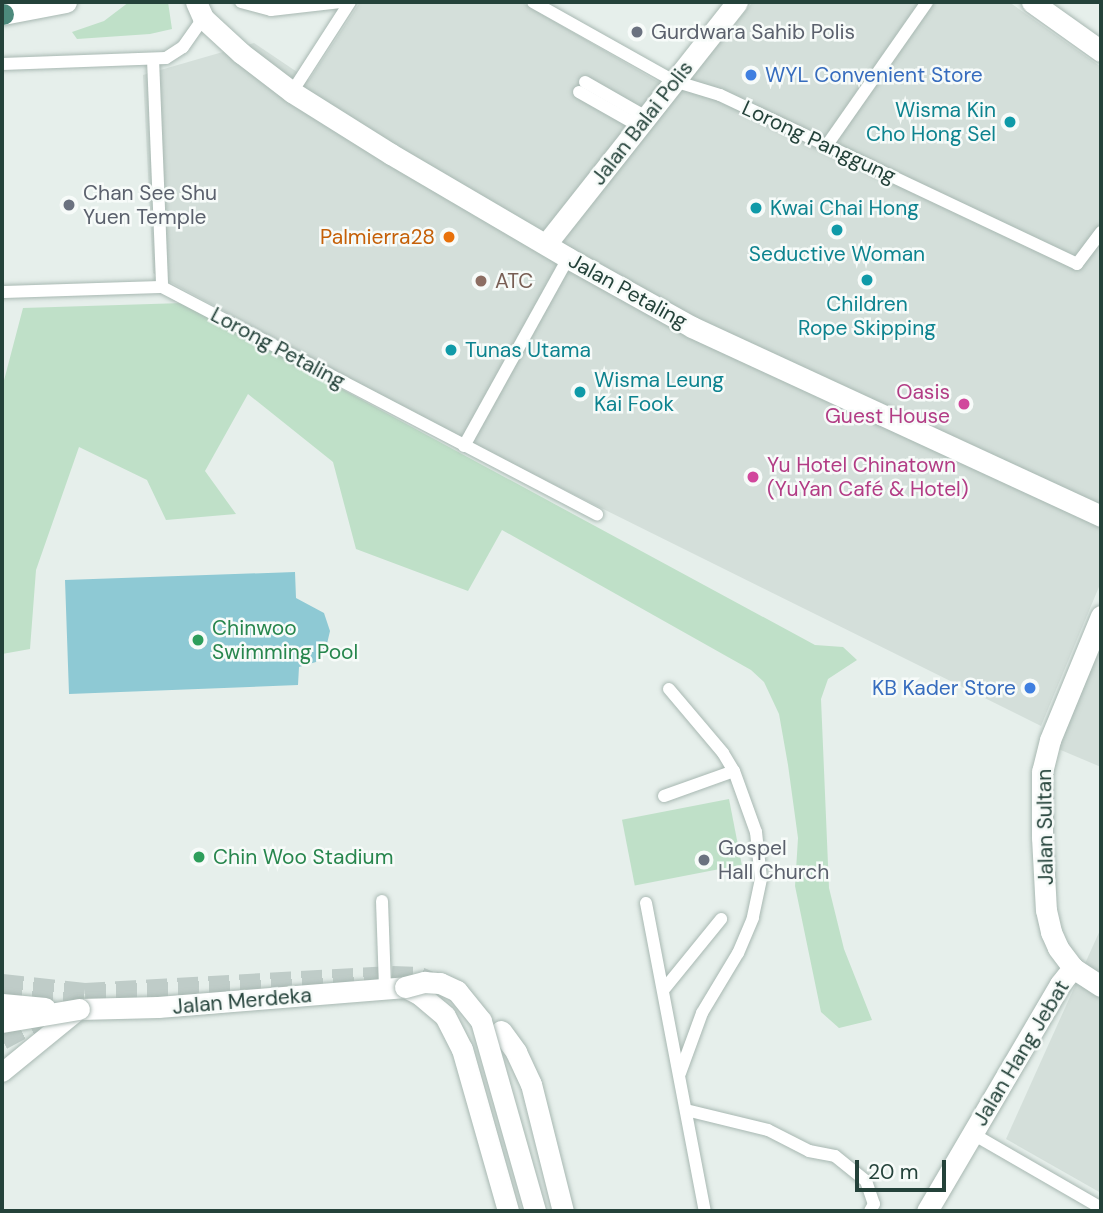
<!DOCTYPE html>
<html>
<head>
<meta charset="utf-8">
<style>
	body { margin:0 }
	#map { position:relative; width:1103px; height:1213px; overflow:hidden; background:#e6efeb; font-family:"DM Sans",sans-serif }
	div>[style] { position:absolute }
	.built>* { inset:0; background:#d4dfda }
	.green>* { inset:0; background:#bfe0c8; transform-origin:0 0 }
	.water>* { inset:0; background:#8ec9d4 }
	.minor-tunnel>* { height:21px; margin-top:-10.5px; transform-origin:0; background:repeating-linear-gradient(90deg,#bfccc8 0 21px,transparent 0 31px) }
	.roads { filter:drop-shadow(0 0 2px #a8b8b2) drop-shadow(0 0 2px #a8b8b2) }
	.service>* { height:12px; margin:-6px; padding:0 6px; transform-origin:6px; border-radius:6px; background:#fff }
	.pedestrian>* { height:19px; margin:-9.5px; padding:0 9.5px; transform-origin:9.5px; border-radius:9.5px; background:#fff }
	.minor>* { height:21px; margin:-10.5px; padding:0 10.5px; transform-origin:10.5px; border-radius:10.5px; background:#fff }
	.tertiary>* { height:21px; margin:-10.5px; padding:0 10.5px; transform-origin:10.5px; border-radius:10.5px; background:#fff }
	.trunk>* { height:21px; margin:-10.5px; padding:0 10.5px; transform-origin:10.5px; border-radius:10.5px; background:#4c8a7c }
	.bridges { filter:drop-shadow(0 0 2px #a8b8b2) drop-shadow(0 0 2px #a8b8b2) }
	.minor-bridge>* { height:21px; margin:-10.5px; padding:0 10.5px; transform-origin:10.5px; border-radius:10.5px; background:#fff }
	.dots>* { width:19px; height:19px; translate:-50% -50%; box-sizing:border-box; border:4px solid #f7fbf9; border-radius:50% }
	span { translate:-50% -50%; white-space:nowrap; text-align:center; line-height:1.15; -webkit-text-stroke:5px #f7fbf9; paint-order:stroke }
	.worship-label { font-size:21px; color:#5b616d }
	.left { translate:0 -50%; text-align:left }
	.shop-label { font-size:21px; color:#366cbe }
	.right { translate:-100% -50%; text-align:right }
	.culture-label { font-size:21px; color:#0d838f }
	.street-label { font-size:21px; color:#24423a }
	.food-label { font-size:21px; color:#c56008 }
	.education-label { font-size:21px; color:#785e54 }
	.hotel-label { font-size:21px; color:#b23c85 }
	.leisure-label { font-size:21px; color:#27864d }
	.frame { position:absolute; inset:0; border:4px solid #24423a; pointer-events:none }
	.scale { position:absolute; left:855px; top:1160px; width:91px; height:32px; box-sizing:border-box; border:4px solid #24423a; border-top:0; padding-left:9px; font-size:21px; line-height:24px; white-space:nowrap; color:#24423a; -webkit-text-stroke:5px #f7fbf9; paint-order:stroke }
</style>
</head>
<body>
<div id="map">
	<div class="built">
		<div style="clip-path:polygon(360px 2px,521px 2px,677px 93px,753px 2px,1009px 2px,1101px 67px,1101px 582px,1041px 726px,462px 439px,153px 273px,143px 75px,254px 43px,309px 80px)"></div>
		<div style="clip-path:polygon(1101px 648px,1101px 767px,1056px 748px)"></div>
		<div style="clip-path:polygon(1101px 928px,1101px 1193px,1006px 1139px)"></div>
	</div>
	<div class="green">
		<div style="clip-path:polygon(129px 2px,168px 2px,172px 29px,150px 34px,77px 39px,72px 32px,104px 21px)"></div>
		<div style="clip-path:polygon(183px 303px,815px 645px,843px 647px,857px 660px,828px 679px,821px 699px,829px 888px,844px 949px,872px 1020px,839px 1028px,821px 1012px,795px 886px,798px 838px,788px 765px,779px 714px,764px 682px,751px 670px,502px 530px,468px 591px,356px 549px,333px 462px,248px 394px,205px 471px,236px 514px,166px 520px,147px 480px,79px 447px,36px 570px,30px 649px,2px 654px,2px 388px,23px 308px)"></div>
		<div style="left:729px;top:799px;width:67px;height:109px;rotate:79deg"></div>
	</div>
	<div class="water">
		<div style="clip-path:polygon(295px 572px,296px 598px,324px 613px,330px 631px,326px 648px,316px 662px,299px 667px,298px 685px,69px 694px,65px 580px)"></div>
	</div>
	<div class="minor-tunnel">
		<div style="left:2px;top:984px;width:83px;rotate:6.2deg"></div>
		<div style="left:85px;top:993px;width:307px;rotate:-3.2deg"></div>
		<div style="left:392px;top:976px;width:28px;rotate:2deg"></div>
		<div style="left:420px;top:977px;width:10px;rotate:24deg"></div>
		<div style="left:2px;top:1039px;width:51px;rotate:-28.1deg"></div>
	</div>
	<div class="roads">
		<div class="service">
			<div style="left:241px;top:2px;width:31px;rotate:15deg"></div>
			<div style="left:271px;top:10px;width:70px;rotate:-6.5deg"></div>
			<div style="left:533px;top:2px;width:162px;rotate:29.3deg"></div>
			<div style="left:674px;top:81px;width:48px;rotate:16.9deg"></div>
			<div style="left:720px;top:95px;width:395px;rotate:25.3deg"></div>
			<div style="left:1077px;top:264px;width:40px;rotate:-53deg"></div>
			<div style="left:153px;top:59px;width:228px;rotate:87.7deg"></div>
			<div style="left:2px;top:64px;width:164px;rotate:-2.1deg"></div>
			<div style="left:166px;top:58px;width:20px;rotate:-33deg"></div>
			<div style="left:183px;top:47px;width:35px;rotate:-55deg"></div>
			<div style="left:585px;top:82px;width:70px;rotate:29.8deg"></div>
			<div style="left:292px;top:92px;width:107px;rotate:-57.2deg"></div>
			<div style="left:579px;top:92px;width:69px;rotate:29.5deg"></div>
			<div style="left:827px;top:145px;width:174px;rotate:-55deg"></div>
			<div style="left:2px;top:292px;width:160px;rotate:-1.8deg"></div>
			<div style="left:162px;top:287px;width:491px;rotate:27.6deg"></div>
			<div style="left:464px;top:446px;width:215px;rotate:-61deg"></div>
			<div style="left:669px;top:689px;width:84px;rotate:49.8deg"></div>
			<div style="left:723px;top:753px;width:21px;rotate:59deg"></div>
			<div style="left:734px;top:771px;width:65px;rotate:70.2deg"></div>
			<div style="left:756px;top:832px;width:47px;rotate:83.9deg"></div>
			<div style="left:761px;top:879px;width:40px;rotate:102deg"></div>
			<div style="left:753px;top:918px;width:38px;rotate:113deg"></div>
			<div style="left:738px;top:953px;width:70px;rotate:121deg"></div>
			<div style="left:702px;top:1013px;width:64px;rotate:110.1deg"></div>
			<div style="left:664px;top:796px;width:74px;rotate:-19.7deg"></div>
			<div style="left:382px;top:901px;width:88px;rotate:88deg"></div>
			<div style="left:646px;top:903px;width:314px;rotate:79.2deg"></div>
			<div style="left:665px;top:988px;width:89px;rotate:-50.9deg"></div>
			<div style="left:686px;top:1110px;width:84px;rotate:13.7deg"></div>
			<div style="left:768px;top:1130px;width:46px;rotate:27.1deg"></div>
			<div style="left:809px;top:1151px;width:26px;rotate:11deg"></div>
			<div style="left:835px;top:1156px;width:40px;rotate:39deg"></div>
			<div style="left:866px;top:1181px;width:24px;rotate:71deg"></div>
			<div style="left:874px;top:1204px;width:8px;rotate:120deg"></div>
			<div style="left:973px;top:1134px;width:148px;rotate:30deg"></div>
		</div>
		<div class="pedestrian">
			<div style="left:2px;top:1072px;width:99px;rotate:-39.3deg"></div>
		</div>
		<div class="minor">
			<div style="left:1032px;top:2px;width:85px;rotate:35.4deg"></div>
			<div style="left:546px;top:244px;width:308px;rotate:-51.7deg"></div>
			<div style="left:79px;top:1009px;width:79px;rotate:-1.5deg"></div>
			<div style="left:158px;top:1007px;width:248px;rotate:-4.6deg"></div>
			<div style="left:405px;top:987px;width:16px;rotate:27deg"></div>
			<div style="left:419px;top:994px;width:34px;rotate:40deg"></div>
			<div style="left:445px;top:1016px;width:37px;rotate:63deg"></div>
			<div style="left:462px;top:1049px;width:168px;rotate:74.1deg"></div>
			<div style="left:501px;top:1031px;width:26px;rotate:54deg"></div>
			<div style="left:516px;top:1052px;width:35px;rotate:65deg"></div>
			<div style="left:531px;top:1084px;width:131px;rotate:75.9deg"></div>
		</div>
		<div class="tertiary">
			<div style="left:196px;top:2px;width:17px;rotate:66deg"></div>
			<div style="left:203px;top:18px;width:52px;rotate:42.6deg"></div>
			<div style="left:241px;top:53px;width:64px;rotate:37.4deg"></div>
			<div style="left:292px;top:92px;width:117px;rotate:32.1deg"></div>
			<div style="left:391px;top:154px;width:205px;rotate:30.4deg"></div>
			<div style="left:568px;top:258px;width:142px;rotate:29.1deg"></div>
			<div style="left:692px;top:327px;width:451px;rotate:24.8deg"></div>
			<div style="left:3px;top:14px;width:64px;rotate:-10.8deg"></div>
			<div style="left:1101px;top:616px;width:134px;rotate:112.4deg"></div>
			<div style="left:1050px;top:740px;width:32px;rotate:104deg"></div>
			<div style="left:1042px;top:771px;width:66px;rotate:90deg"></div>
			<div style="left:1042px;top:837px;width:73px;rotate:86.9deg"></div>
			<div style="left:1046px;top:910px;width:23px;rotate:77deg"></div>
			<div style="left:1051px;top:932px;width:17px;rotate:66deg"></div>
			<div style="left:1058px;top:948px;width:25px;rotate:53deg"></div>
			<div style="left:1073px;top:968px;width:33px;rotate:33deg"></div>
			<div style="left:927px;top:1211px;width:263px;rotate:-59.6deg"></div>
			<div style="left:1060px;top:984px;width:21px;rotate:-51deg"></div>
		</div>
		<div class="trunk">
			<div style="left:2px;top:14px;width:1px"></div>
		</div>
	</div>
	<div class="bridges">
		<div class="minor-bridge">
			<div style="left:405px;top:987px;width:20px;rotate:-15deg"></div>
			<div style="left:424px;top:982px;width:16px;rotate:4deg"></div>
			<div style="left:440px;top:983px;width:19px;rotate:25deg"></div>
			<div style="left:457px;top:991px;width:38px;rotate:51deg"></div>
			<div style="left:481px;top:1021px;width:198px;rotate:74.1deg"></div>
			<div style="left:2px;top:1004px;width:43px;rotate:5.3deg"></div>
			<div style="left:2px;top:1022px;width:78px;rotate:-9.6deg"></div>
		</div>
	</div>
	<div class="dots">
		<div style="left:637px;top:32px;background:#6b7280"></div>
		<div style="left:751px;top:75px;background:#3f7fe0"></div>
		<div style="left:1010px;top:122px;background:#0f9aa8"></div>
		<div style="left:69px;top:205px;background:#6b7280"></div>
		<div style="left:756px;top:208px;background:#0f9aa8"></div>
		<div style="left:837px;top:230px;background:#0f9aa8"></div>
		<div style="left:449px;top:237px;background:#e8710a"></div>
		<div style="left:867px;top:280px;background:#0f9aa8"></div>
		<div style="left:481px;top:281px;background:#8d6e63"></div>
		<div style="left:451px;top:350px;background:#0f9aa8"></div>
		<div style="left:580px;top:392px;background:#0f9aa8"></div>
		<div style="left:964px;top:404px;background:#d1479c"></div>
		<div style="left:753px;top:477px;background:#d1479c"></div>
		<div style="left:198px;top:640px;background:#2e9e5b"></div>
		<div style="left:1030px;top:688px;background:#3f7fe0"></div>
		<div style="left:199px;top:857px;background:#2e9e5b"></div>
		<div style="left:704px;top:860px;background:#6b7280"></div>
	</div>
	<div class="worship-label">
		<span class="left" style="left:651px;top:32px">Gurdwara Sahib Polis</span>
		<span class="left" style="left:83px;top:205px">Chan See Shu<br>Yuen Temple</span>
		<span class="left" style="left:718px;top:860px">Gospel<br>Hall Church</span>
	</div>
	<div class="shop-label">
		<span class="left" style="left:765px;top:75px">WYL Convenient Store</span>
		<span class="right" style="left:1016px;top:688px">KB Kader Store</span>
	</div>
	<div class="culture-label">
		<span class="right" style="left:996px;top:122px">Wisma Kin<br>Cho Hong Sel</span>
		<span class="left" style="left:770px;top:208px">Kwai Chai Hong</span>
		<span style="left:837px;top:254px">Seductive Woman</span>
		<span style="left:867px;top:316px">Children<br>Rope Skipping</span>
		<span class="left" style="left:465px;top:350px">Tunas Utama</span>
		<span class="left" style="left:594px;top:392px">Wisma Leung<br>Kai Fook</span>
	</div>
	<div class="street-label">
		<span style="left:642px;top:123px;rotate:-52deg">Jalan Balai Polis</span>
		<span style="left:819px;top:142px;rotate:25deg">Lorong Panggung</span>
		<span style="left:628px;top:291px;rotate:29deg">Jalan Petaling</span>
		<span style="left:278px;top:348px;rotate:28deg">Lorong Petaling</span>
		<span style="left:1045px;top:827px;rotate:-91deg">Jalan Sultan</span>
		<span style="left:242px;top:1001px;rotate:-5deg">Jalan Merdeka</span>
		<span style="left:1021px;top:1053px;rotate:-59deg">Jalan Hang Jebat</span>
	</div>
	<div class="food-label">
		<span class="right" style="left:435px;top:237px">Palmierra28</span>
	</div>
	<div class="education-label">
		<span class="left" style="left:495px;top:281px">ATC</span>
	</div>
	<div class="hotel-label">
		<span class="right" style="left:950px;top:404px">Oasis<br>Guest House</span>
		<span class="left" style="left:767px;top:477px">Yu Hotel Chinatown<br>(YuYan Café &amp; Hotel)</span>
	</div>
	<div class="leisure-label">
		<span class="left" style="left:212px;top:640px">Chinwoo<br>Swimming Pool</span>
		<span class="left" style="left:213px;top:857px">Chin Woo Stadium</span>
	</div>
	<div class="frame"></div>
	<div class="scale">20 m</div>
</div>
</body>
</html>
